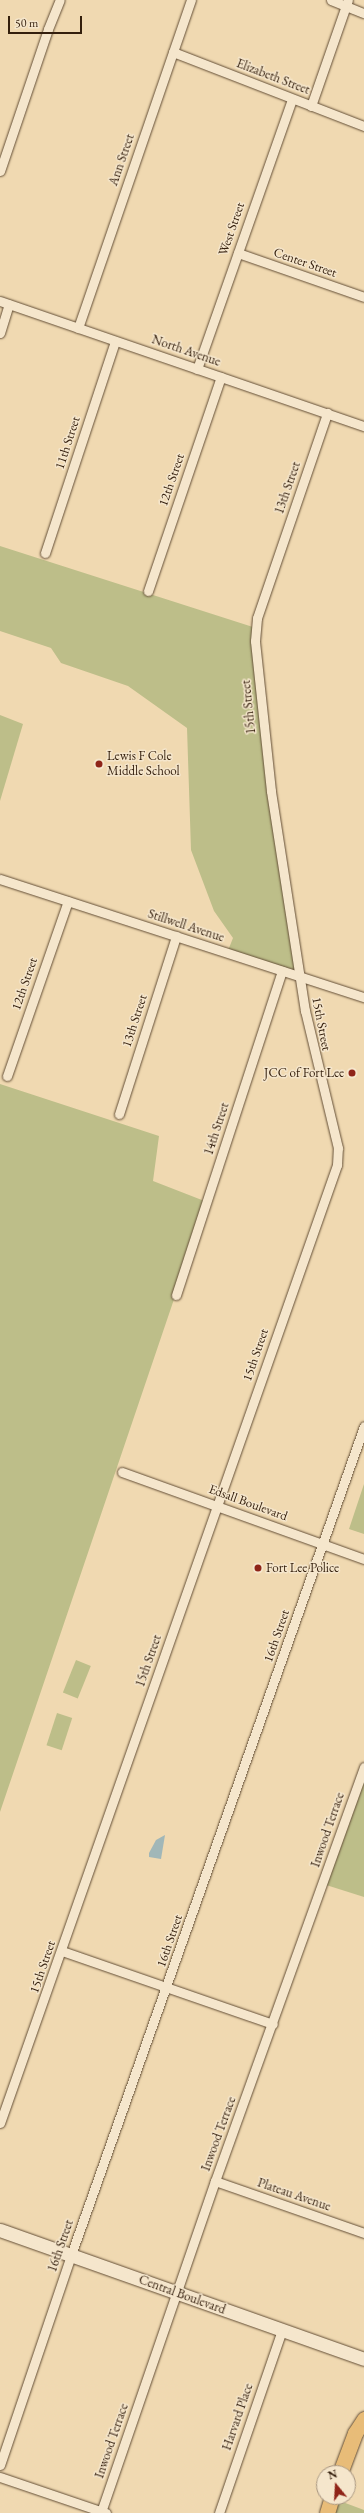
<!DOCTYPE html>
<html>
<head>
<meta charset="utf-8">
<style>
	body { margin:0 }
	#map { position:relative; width:364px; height:2513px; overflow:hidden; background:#f0d9b1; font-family:"EB Garamond",serif }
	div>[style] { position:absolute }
	.green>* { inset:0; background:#bdbe89; transform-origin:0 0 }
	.water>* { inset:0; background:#a1b7b8 }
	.roads { filter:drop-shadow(0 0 1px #634e36) drop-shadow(0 0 1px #634e36) }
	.street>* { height:9px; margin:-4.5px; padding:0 4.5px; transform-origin:4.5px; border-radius:4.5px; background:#f5e6cc }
	.secondary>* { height:13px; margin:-6.5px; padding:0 6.5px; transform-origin:6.5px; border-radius:6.5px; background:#f5e6cc }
	.primary>* { height:15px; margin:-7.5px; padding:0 7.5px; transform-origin:7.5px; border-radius:7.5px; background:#e8bc78 }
	.dots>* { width:11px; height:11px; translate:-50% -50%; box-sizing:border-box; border:2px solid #f5e6cc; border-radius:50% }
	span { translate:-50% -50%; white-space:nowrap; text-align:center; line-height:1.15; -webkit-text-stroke:3px #f5e6cc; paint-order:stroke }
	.street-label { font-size:13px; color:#341f0d }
	.poi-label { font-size:13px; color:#341f0d }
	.left { translate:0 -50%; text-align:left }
	.right { translate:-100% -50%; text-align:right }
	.north { position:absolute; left:316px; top:2465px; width:40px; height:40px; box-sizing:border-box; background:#f5e6cc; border:1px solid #a89680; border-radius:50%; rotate:342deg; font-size:11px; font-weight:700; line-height:16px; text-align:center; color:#341f0d }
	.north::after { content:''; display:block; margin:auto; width:14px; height:18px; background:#8f2418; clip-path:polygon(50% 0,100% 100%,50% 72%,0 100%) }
	.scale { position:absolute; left:8px; top:16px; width:74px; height:18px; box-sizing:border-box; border:2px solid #341f0d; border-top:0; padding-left:5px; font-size:12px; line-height:14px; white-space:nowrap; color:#341f0d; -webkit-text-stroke:3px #f5e6cc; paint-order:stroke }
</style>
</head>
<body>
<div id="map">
	<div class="green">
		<div style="clip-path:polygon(0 546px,256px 628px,255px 641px,300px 976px,227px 953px,233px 938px,214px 911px,191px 850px,187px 728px,128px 686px,61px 663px,51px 648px,0 631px)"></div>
		<div style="clip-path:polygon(0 715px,23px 724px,0 801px)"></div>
		<div style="clip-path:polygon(0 1084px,159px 1136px,153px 1181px,207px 1202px,0 1812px)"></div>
		<div style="clip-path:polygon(364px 1484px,364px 1534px,349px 1529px)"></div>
		<div style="left:76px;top:1660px;width:16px;height:35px;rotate:22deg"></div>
		<div style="left:57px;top:1713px;width:16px;height:34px;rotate:18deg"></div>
		<div style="clip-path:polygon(364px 1767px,364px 1897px,323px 1884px)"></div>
		<div style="clip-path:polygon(332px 2498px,364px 2510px,364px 2513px,327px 2513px)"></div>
	</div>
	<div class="water">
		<div style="clip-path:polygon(165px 1835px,161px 1859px,149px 1857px,149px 1853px,156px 1840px)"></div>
	</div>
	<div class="roads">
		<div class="street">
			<div style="left:331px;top:0;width:35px;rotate:22deg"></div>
			<div style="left:173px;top:52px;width:205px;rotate:21.2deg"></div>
			<div style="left:311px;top:106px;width:112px;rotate:-70.8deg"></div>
			<div style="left:0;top:171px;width:150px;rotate:-71.3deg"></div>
			<div style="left:48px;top:29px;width:31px;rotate:-68deg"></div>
			<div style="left:238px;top:253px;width:133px;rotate:19.2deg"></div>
			<div style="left:0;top:301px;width:385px;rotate:19deg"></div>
			<div style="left:78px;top:328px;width:347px;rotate:-71deg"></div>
			<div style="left:0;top:333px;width:30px;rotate:-73deg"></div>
			<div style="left:197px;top:369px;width:286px;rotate:-70.6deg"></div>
			<div style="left:45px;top:553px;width:223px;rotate:-71.7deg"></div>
			<div style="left:148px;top:591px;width:226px;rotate:-71.2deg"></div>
			<div style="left:0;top:879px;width:383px;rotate:18deg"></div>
			<div style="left:7px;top:1076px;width:185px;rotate:-70.8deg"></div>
			<div style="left:119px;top:1114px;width:187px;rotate:-72.2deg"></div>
			<div style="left:176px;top:1295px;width:341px;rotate:-71.9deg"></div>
			<div style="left:122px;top:1472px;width:257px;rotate:19.8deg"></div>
			<div style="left:62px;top:1951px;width:223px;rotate:19.1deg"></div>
			<div style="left:0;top:2123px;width:1016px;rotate:-70.62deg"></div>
			<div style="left:337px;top:1165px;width:17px;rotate:-87deg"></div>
			<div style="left:338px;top:1148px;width:141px;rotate:-103.5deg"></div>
			<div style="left:305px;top:1011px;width:223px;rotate:-98.8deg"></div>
			<div style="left:271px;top:791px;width:151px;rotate:-96.1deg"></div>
			<div style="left:255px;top:641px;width:23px;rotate:-85deg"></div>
			<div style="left:257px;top:618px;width:217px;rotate:-71.1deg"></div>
			<div style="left:215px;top:2181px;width:158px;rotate:19.2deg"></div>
			<div style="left:0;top:2465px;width:222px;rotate:-71.3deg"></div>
			<div style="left:71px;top:2255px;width:879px;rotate:-70.53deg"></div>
			<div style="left:0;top:2477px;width:112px;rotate:18.8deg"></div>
			<div style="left:101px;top:2512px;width:350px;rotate:-71deg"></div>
			<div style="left:215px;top:2181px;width:440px;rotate:-70.2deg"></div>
			<div style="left:219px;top:2513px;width:194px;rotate:-71deg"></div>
		</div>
		<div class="secondary">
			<div style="left:0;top:2230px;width:386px;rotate:19.5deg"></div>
		</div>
		<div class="primary">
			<div style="left:340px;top:2473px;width:43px;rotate:-69.4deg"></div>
			<div style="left:355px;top:2433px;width:17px;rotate:-57deg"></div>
			<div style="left:327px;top:2513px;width:17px;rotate:-73deg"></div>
		</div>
	</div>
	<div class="dots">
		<div style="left:99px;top:764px;background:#8f2418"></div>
		<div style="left:352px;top:1073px;background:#8f2418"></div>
		<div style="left:258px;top:1568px;background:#8f2418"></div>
	</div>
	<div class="street-label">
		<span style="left:273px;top:77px;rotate:21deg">Elizabeth Street</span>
		<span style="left:122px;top:160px;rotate:-71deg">Ann Street</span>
		<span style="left:232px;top:229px;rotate:-71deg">West Street</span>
		<span style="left:305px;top:263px;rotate:19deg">Center Street</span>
		<span style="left:186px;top:351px;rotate:19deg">North Avenue</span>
		<span style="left:68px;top:443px;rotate:-72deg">11th Street</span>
		<span style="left:172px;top:480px;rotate:-71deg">12th Street</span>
		<span style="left:288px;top:488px;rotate:-71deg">13th Street</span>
		<span style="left:249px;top:707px;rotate:-96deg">15th Street</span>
		<span style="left:186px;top:926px;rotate:18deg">Stillwell Avenue</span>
		<span style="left:25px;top:984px;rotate:-71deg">12th Street</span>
		<span style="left:135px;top:1021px;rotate:-72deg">13th Street</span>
		<span style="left:321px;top:1024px;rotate:79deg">15th Street</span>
		<span style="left:217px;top:1129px;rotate:-72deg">14th Street</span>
		<span style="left:256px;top:1355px;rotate:-71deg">15th Street</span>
		<span style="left:248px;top:1503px;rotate:20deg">Edsall Boulevard</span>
		<span style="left:277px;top:1636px;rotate:-71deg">16th Street</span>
		<span style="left:149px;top:1661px;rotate:-71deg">15th Street</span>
		<span style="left:328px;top:1830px;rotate:-71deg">Inwood Terrace</span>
		<span style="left:170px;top:1941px;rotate:-71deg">16th Street</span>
		<span style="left:43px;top:1967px;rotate:-71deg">15th Street</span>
		<span style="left:219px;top:2134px;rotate:-70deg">Inwood Terrace</span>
		<span style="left:294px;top:2195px;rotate:19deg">Plateau Avenue</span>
		<span style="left:61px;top:2246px;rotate:-71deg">16th Street</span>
		<span style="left:182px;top:2295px;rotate:20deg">Central Boulevard</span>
		<span style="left:238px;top:2417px;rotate:-71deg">Harvard Place</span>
		<span style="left:112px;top:2441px;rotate:-71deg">Inwood Terrace</span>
	</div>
	<div class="poi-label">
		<span class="left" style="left:107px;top:764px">Lewis F Cole<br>Middle School</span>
		<span class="right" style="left:344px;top:1073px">JCC of Fort Lee</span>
		<span class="left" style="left:266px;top:1568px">Fort Lee Police</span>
	</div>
	<div class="north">N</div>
	<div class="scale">50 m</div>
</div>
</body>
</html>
